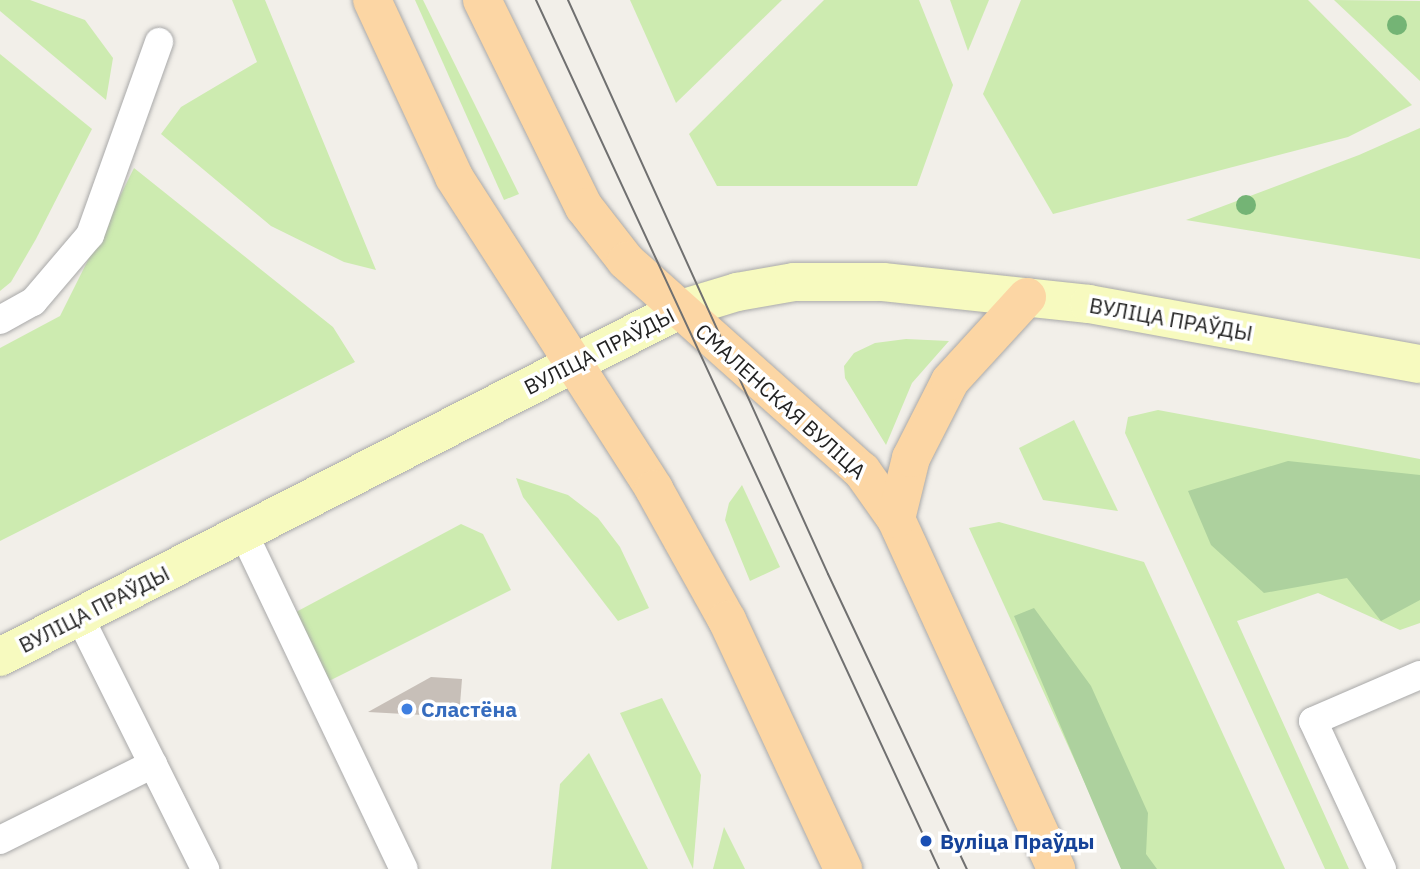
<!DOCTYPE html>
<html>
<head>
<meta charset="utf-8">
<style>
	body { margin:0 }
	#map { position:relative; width:1420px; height:869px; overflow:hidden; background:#f2efe9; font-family:"IBM Plex Sans",sans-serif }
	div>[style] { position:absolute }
	.grass>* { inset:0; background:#cdebb0 }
	.forest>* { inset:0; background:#add19e }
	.building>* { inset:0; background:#c7bfb8 }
	.roads { filter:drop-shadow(0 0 2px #a9a9a9) drop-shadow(0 0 2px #a9a9a9) }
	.lane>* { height:28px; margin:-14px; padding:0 14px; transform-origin:14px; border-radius:14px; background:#fff }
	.secondary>* { height:38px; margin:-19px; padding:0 19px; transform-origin:19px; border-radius:19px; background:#f7fabf }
	.primary>* { height:38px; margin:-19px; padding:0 19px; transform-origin:19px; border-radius:19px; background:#fcd6a4 }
	.tram>* { height:2px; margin:-1px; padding:0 1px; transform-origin:1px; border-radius:1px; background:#707070 }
	.trees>* { width:20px; height:20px; margin:-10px; border-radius:50%; background:#74b475 }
	.dots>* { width:19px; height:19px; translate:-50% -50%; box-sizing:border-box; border:4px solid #fff; border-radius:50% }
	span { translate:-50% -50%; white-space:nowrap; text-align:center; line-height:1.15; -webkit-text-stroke:7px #fff; paint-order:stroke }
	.street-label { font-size:21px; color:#222 }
	.shop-label { font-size:21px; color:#366cbe; font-weight:700 }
	.left { translate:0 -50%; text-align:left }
	.transit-label { font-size:21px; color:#164399; font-weight:700 }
</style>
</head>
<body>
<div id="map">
	<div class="grass">
		<div style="clip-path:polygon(0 0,30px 0,85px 20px,113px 58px,106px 100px,0 11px)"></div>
		<div style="clip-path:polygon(232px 0,265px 0,376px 270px,344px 262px,271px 226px,161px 134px,181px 107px,257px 62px)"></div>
		<div style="clip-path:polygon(415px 0,423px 0,519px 194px,504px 200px)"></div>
		<div style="clip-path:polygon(630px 0,782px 0,676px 103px)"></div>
		<div style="clip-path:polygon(824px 0,919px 0,953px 85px,917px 186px,717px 186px,689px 134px)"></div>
		<div style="clip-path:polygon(950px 0,989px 0,968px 51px)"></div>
		<div style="clip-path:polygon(1021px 0,1308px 0,1412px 105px,1348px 137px,1053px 214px,983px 94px)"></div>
		<div style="clip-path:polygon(1334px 0,1420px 1px,1420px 81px)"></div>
		<div style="clip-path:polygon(0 54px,92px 129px,36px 239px,11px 282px,0 291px)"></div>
		<div style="clip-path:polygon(1420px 128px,1420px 259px,1186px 220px,1359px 155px)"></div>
		<div style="clip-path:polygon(134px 168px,333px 327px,355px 362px,0 541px,0 348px,60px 316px)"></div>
		<div style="clip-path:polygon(906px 339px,949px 341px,912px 383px,886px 445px,845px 378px,844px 366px,854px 353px,875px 343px)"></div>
		<div style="clip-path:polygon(1158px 410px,1420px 459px,1420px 623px,1400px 630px,1318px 593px,1237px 621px,1349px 869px,1325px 869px,1125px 433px,1128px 417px)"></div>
		<div style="clip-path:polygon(1074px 420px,1118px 511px,1043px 500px,1019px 448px)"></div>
		<div style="clip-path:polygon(516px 478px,568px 495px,598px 518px,620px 547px,649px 608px,618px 621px,523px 497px)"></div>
		<div style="clip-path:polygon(742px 485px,780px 567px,750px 581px,725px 520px,729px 503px)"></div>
		<div style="clip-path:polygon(999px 522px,1144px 562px,1285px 869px,1124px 869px,969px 528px)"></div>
		<div style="clip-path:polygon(461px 524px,483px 534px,511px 590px,329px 681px,296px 612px)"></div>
		<div style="clip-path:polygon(662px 698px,701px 775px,693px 869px,620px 713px)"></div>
		<div style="clip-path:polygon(589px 753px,648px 869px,551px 869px,560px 784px)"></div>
		<div style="clip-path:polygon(724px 827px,745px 869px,713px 869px)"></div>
	</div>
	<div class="forest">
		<div style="clip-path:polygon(1288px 461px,1420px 475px,1420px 600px,1381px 621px,1347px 578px,1264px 593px,1211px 545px,1188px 491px)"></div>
		<div style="clip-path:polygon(1034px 608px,1091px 686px,1148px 813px,1146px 854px,1157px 869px,1121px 869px,1014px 616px)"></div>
	</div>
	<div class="building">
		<div style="clip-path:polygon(431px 677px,462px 679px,459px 717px,368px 712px)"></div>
	</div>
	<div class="roads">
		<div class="lane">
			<div style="left:0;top:320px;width:38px;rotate:-29deg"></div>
			<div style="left:33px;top:302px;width:88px;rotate:-49.6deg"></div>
			<div style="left:90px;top:235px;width:205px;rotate:-70.3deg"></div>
			<div style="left:243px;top:532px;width:373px;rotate:64.5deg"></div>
			<div style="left:79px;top:616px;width:283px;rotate:63.5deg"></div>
			<div style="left:0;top:840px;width:171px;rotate:-26.4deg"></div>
			<div style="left:1382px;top:869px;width:163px;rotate:-115deg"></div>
			<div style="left:1313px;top:721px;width:116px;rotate:-23.3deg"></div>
		</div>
		<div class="secondary">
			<div style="left:0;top:657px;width:765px;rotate:-27.07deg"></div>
			<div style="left:681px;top:309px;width:59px;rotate:-16.9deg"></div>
			<div style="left:737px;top:292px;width:58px;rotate:-10deg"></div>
			<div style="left:794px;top:282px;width:89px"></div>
			<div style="left:883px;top:282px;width:207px;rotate:6.1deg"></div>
			<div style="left:1089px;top:304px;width:336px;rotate:10.3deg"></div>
		</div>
		<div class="primary">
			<div style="left:372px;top:0;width:195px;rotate:65.1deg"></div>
			<div style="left:454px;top:177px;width:371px;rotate:57.3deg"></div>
			<div style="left:654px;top:489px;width:150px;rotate:60.9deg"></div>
			<div style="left:727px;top:620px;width:275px;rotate:65deg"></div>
			<div style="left:482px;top:0;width:231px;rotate:63.8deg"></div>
			<div style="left:584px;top:207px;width:68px;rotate:52.1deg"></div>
			<div style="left:626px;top:261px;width:316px;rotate:41.7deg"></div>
			<div style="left:862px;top:471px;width:59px;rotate:54.7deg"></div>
			<div style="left:896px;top:519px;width:385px;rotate:65.4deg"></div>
			<div style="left:896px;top:519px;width:63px;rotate:-76.2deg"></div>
			<div style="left:911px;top:458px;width:86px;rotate:-63.1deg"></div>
			<div style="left:950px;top:381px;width:114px;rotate:-47.5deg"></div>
		</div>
	</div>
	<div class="tram">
		<div style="left:536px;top:0;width:958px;rotate:65.12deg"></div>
		<div style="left:568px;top:0;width:630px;rotate:65.63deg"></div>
		<div style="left:828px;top:574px;width:326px;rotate:64.8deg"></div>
	</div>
	<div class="trees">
		<div style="left:1397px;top:25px"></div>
		<div style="left:1246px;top:205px"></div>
	</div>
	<div class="dots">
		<div style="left:407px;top:709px;background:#3f7fe0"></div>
		<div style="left:926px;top:841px;background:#1a4fb4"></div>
	</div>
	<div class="street-label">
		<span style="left:1171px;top:319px;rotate:10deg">ВУЛІЦА ПРАЎДЫ</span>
		<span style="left:599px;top:351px;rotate:-27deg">ВУЛІЦА ПРАЎДЫ</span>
		<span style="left:781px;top:401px;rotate:42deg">СМАЛЕНСКАЯ ВУЛІЦА</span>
		<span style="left:94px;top:609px;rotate:-27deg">ВУЛІЦА ПРАЎДЫ</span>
	</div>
	<div class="shop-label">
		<span class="left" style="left:421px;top:709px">Сластёна</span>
	</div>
	<div class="transit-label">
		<span class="left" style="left:940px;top:841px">Вуліца Праўды</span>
	</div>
</div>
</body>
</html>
